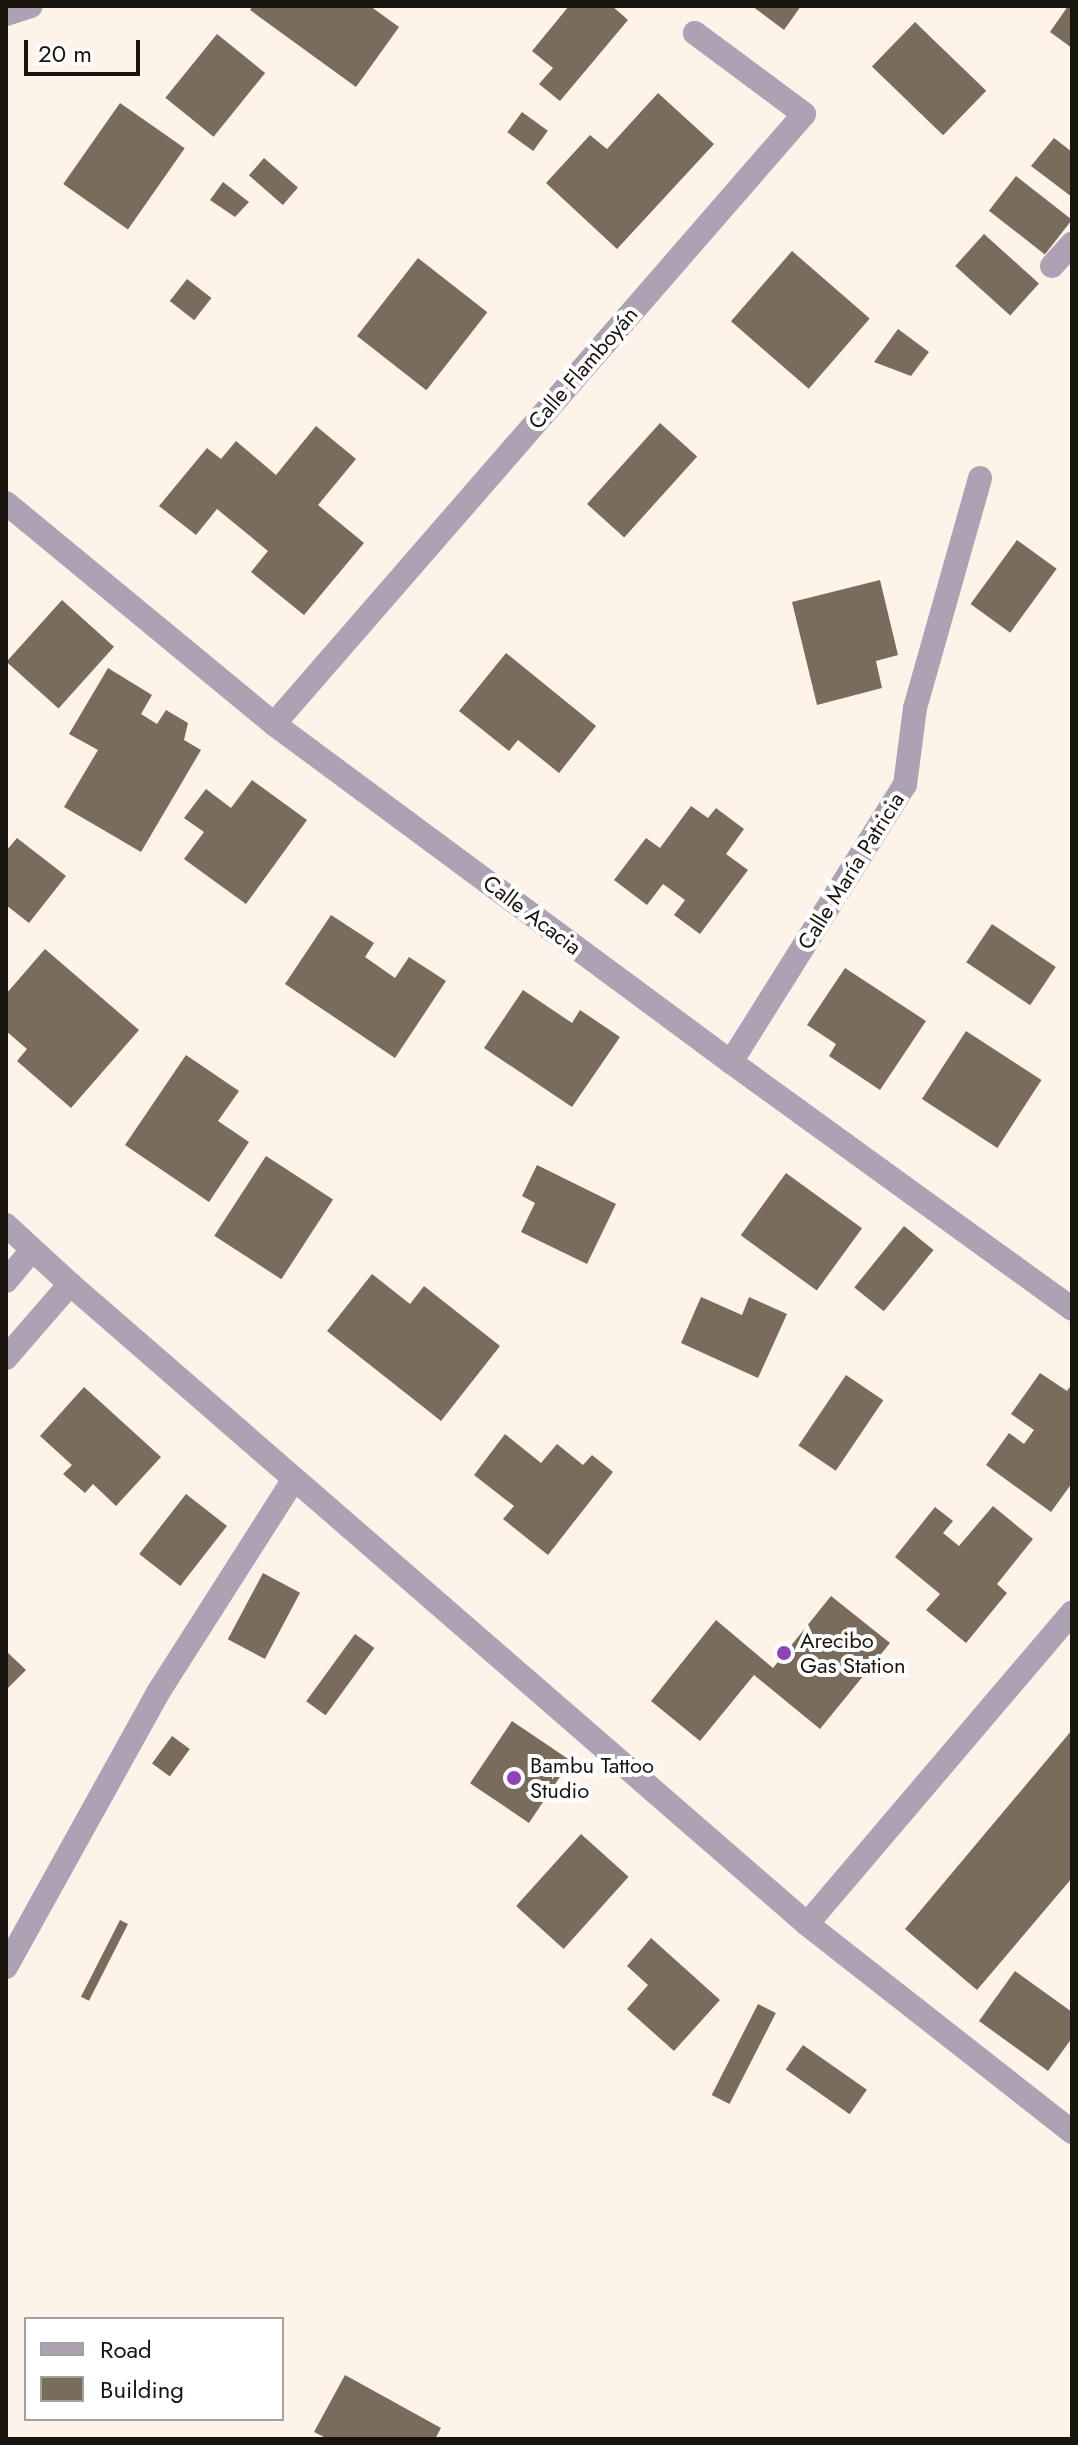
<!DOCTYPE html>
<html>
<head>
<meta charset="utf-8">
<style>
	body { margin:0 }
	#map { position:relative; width:1078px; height:2445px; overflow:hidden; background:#fdf3e9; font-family:Jost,sans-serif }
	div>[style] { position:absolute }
	.building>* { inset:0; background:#7a6c5d; transform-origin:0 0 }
	.minor>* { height:24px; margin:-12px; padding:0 12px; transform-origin:12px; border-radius:12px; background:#aca2b4 }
	.dots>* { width:22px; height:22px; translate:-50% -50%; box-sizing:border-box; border:4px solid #fff; border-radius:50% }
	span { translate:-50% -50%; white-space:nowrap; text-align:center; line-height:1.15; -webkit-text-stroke:8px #fff; paint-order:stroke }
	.street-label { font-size:22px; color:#19140d }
	.poi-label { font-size:22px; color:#19140d }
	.left { translate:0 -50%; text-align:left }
	.frame { position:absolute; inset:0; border:8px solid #19140d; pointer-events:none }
	.legend { position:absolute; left:24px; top:2317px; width:260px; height:104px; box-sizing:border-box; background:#fff; border:2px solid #a3a19e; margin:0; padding:10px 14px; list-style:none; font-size:24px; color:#19140d }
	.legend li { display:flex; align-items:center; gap:16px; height:40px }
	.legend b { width:40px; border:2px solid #a3a19e }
	.scale { position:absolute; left:24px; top:40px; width:116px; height:36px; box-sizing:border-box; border:4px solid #19140d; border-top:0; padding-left:10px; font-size:24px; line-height:28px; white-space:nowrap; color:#19140d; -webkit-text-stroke:6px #fff; paint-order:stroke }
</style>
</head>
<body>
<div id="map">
	<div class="building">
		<div style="clip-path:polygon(253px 6px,370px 6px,399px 27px,356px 87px,250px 10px)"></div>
		<div style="clip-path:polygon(569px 6px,612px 6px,628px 20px,560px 101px,539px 84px,553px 68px,532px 51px)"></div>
		<div style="clip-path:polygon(752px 6px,801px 6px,784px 30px)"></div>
		<div style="clip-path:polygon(1068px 6px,1072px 6px,1072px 48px,1050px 32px)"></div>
		<div style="left:915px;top:22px;width:99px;height:62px;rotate:44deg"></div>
		<div style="left:217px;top:34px;width:62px;height:82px;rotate:39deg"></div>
		<div style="clip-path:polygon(658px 93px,714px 144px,617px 249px,546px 183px,590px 135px,607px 149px)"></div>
		<div style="left:120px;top:103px;width:79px;height:99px;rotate:35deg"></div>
		<div style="left:522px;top:112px;width:32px;height:25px;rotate:36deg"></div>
		<div style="clip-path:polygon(1054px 138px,1072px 152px,1072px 197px,1031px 166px)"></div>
		<div style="left:264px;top:158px;width:45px;height:23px;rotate:41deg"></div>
		<div style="left:1016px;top:176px;width:71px;height:44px;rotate:38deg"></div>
		<div style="clip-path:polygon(223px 182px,249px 202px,235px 217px,210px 200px)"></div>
		<div style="left:984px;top:234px;width:74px;height:43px;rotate:42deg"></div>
		<div style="left:792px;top:251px;width:103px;height:93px;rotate:41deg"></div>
		<div style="left:418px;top:258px;width:88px;height:99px;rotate:38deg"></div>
		<div style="left:187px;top:279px;width:31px;height:28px;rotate:38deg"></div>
		<div style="clip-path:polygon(898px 329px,929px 352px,911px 376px,874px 362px)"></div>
		<div style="left:660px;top:423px;width:50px;height:109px;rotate:42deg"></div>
		<div style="clip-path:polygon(316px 426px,356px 459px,318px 505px,364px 543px,304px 615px,251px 572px,268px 551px,217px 509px,196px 535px,159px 506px,207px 448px,221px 459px,236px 441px,276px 475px)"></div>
		<div style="left:1017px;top:540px;width:49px;height:79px;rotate:36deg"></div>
		<div style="clip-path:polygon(880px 580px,898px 655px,876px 661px,882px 688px,817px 705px,792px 602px)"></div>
		<div style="left:62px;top:600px;width:70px;height:83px;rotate:42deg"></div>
		<div style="clip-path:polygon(506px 653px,596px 726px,559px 773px,518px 740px,509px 751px,459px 711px)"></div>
		<div style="clip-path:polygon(108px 668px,152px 695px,141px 714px,157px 724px,166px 710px,188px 723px,184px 740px,201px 750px,141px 852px,64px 807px,98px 750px,69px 734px)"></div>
		<div style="clip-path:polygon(252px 780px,307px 820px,246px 904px,184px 859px,204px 832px,184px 818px,206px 789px,231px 808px)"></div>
		<div style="clip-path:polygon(691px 806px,708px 818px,716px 808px,744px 829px,726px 854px,748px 870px,700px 934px,674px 915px,685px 900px,663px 884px,647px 905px,614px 880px,646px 838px,660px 848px)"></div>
		<div style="clip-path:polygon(17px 838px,66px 876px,29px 923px,6px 905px,6px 851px)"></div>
		<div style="clip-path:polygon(331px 915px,374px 943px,365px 957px,395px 978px,409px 957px,446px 981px,395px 1058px,285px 984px)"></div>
		<div style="left:992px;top:924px;width:77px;height:46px;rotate:34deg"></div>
		<div style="clip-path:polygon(45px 949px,139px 1030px,71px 1108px,17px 1061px,27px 1049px,6px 1031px,6px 994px)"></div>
		<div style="clip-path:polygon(845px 968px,926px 1021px,880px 1090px,829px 1056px,836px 1044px,807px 1025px)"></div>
		<div style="clip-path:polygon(523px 990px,572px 1023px,580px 1010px,620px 1037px,572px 1107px,484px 1048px)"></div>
		<div style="left:966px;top:1031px;width:90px;height:81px;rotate:33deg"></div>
		<div style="clip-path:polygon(186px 1055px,239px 1091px,218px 1121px,249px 1142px,209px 1202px,125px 1145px)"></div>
		<div style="left:266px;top:1156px;width:80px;height:95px;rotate:33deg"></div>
		<div style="clip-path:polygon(537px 1165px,616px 1204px,587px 1264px,521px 1232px,535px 1203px,522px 1196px)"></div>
		<div style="left:786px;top:1173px;width:94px;height:77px;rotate:36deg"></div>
		<div style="left:904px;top:1226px;width:38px;height:79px;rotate:39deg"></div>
		<div style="clip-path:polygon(372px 1274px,410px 1304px,424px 1286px,500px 1346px,441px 1421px,327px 1331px)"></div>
		<div style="clip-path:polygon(701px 1297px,742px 1315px,749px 1297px,787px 1314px,758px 1378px,681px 1343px)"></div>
		<div style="clip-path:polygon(1040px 1373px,1067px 1391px,1072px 1384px,1072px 1483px,1051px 1512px,986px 1465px,1009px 1433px,1024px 1444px,1034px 1430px,1011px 1414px)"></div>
		<div style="left:846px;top:1375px;width:45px;height:85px;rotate:34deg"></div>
		<div style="clip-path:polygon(84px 1387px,161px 1457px,116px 1506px,93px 1484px,85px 1493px,63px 1474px,72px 1465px,40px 1436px)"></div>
		<div style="clip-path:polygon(505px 1434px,541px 1463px,557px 1444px,583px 1465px,592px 1455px,613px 1472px,548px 1555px,503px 1519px,514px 1506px,474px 1475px)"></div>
		<div style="left:186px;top:1494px;width:52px;height:76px;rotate:38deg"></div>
		<div style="clip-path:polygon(993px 1506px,1033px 1539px,997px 1584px,1007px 1593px,966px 1643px,926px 1610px,940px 1594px,895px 1557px,935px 1507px,953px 1521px,943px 1533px,959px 1546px)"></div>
		<div style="left:263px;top:1573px;width:42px;height:75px;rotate:28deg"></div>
		<div style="clip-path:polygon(831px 1596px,890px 1643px,820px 1729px,754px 1675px,700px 1741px,651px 1701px,716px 1620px,773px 1668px)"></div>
		<div style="left:355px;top:1634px;width:24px;height:83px;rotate:36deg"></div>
		<div style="clip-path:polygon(6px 1651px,26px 1670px,6px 1690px)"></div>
		<div style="left:512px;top:1721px;width:71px;height:75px;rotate:34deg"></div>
		<div style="clip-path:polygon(1072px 1730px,1072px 1878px,977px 1990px,905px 1929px)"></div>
		<div style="left:172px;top:1736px;width:22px;height:34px;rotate:36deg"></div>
		<div style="left:581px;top:1834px;width:64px;height:97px;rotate:42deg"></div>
		<div style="left:120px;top:1920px;width:9px;height:86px;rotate:27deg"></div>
		<div style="clip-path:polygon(651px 1938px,720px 2000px,674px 2051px,627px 2009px,648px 1985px,627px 1966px)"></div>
		<div style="clip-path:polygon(1015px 1971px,1072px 2012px,1072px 2038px,1048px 2071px,979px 2021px)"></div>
		<div style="left:758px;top:2004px;width:20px;height:102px;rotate:27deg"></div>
		<div style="left:803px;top:2045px;width:78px;height:30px;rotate:35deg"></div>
		<div style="clip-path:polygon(345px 2375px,441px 2428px,435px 2439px,328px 2439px,314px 2432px)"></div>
	</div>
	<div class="minor">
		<div style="left:6px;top:14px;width:26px;rotate:-18deg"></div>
		<div style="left:1052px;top:266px;width:30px;rotate:-48deg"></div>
		<div style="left:6px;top:503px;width:347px;rotate:39.5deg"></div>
		<div style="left:274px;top:724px;width:568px;rotate:36.49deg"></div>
		<div style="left:731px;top:1062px;width:421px;rotate:35.9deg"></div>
		<div style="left:274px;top:724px;width:808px;rotate:-49.01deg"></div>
		<div style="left:804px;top:114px;width:136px;rotate:-143.4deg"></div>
		<div style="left:731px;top:1062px;width:327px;rotate:-57.9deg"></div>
		<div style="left:905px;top:785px;width:78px;rotate:-82.6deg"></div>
		<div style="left:915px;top:708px;width:239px;rotate:-74.2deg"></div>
		<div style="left:6px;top:1225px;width:87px;rotate:42.7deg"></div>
		<div style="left:70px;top:1284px;width:976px;rotate:40.97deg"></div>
		<div style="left:807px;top:1924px;width:337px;rotate:38.1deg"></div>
		<div style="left:6px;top:1281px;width:40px;rotate:-50deg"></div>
		<div style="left:6px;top:1358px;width:98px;rotate:-49.1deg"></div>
		<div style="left:807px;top:1924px;width:409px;rotate:-49.6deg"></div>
		<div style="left:6px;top:1967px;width:316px;rotate:-61deg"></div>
		<div style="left:159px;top:1691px;width:251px;rotate:-57.5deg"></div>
	</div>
	<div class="dots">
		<div style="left:784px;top:1653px;background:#8d44b7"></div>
		<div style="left:514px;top:1778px;background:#8d44b7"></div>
	</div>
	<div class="street-label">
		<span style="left:583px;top:368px;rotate:-49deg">Calle Flamboyán</span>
		<span style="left:851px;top:871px;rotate:-58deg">Calle María Patricia</span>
		<span style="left:532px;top:915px;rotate:37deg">Calle Acacia</span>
	</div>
	<div class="poi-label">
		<span class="left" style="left:800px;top:1653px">Arecibo<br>Gas Station</span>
		<span class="left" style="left:530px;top:1778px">Bambu Tattoo<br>Studio</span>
	</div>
	<div class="frame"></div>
	<ul class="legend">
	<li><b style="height:10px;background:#aca2b4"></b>Road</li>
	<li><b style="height:22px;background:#7a6c5d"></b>Building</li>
	</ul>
	<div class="scale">20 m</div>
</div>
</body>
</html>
